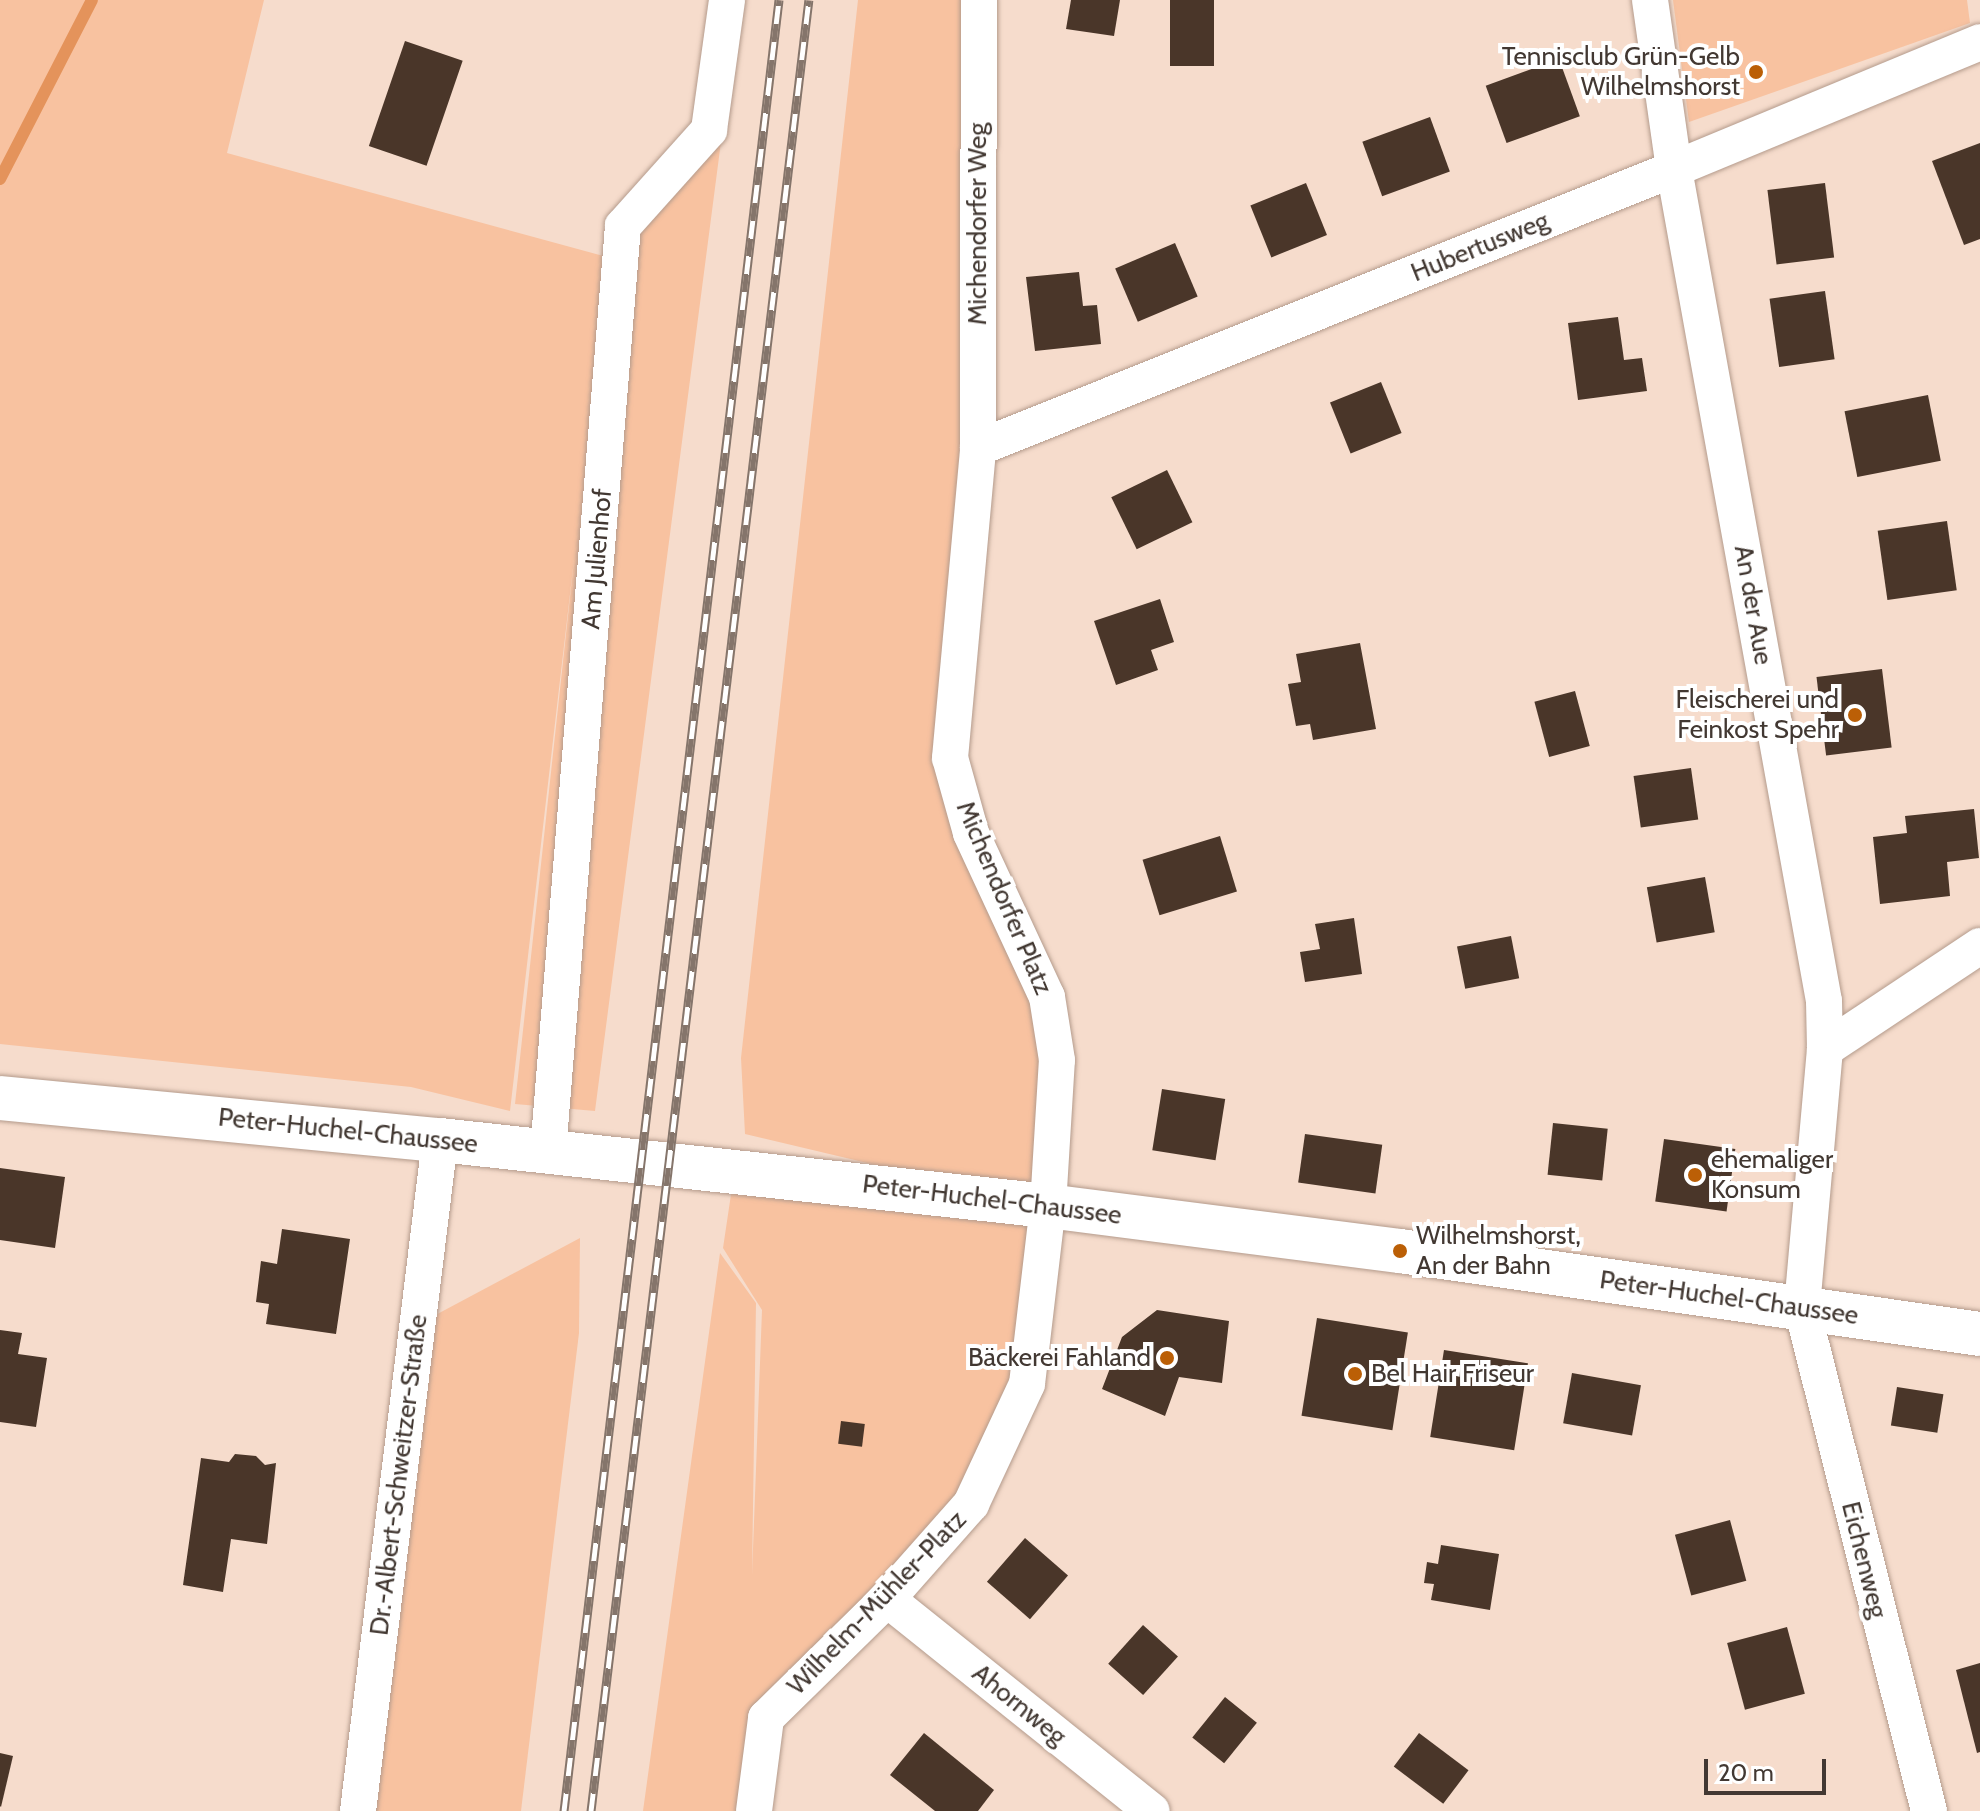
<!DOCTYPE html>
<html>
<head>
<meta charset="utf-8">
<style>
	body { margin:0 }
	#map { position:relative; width:1980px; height:1811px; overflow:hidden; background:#f6dccc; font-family:Cabin,sans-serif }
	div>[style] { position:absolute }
	.green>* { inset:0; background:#f8c2a0 }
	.stream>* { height:12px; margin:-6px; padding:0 6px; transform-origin:6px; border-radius:6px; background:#e4935b }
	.building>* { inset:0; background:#4a3629; transform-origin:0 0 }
	.roads { filter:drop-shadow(0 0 2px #b49b8c) drop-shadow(0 0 2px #b49b8c) }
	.minor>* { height:36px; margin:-18px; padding:0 18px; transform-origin:18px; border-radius:18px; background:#fff }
	.tertiary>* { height:44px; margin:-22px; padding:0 22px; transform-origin:22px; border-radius:22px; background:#fff }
	.rail>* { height:9px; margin-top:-4.5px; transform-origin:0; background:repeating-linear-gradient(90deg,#fff 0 18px,#85756b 0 36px); box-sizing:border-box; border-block:2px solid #85756b }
	.dots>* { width:22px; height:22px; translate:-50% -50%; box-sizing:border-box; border:4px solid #fff; border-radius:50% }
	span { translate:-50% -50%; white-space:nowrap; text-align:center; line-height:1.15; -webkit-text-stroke:8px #fff; paint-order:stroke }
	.poi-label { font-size:26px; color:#423832 }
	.right { translate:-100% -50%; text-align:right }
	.left { translate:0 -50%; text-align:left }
	.street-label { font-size:26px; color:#423832 }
	.scale { position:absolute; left:1704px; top:1759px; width:122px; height:36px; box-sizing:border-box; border:4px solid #423832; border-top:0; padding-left:10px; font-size:24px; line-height:28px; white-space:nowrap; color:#423832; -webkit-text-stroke:6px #fff; paint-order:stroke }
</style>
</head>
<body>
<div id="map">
	<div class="green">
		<div style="clip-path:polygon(0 0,264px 0,227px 153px,607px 257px,722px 134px,595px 1111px,515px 1104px,575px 551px,510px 1111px,411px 1087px,0 1044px)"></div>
		<div style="clip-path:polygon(858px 0,979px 0,950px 758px,1057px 1060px,1048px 1206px,745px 1134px,741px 1058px)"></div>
		<div style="clip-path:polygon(1673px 0,1967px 0,1970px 23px,1689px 122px)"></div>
		<div style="clip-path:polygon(733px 1181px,1034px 1215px,1016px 1379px,960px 1501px,748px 1726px,738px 1811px,643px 1811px,720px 1253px,756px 1303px,752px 1575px,762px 1310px,723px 1248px)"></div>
		<div style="clip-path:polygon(580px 1238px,579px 1333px,521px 1811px,371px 1811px,428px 1319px)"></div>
	</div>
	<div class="stream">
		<div style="left:0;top:179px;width:201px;rotate:-62.8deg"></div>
	</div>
	<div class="building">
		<div style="clip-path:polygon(1071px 0,1120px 0,1114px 36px,1066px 29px)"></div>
		<div style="left:1170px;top:0;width:44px;height:66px"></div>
		<div style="left:405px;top:41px;width:61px;height:111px;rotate:19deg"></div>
		<div style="left:1559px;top:59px;width:61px;height:78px;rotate:70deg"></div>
		<div style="left:1430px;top:117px;width:58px;height:72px;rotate:70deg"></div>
		<div style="clip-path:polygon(1980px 143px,1980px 239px,1964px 245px,1932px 161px)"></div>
		<div style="left:1306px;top:183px;width:56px;height:60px;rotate:68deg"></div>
		<div style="left:1825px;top:183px;width:75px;height:58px;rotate:83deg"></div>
		<div style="left:1175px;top:243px;width:58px;height:65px;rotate:67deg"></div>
		<div style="clip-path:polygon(1079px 272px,1083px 306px,1097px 305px,1101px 344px,1035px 351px,1026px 277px)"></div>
		<div style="left:1825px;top:291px;width:69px;height:56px;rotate:82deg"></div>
		<div style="clip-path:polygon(1618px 317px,1624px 360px,1642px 358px,1647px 391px,1578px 400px,1568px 323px)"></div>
		<div style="left:1381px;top:382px;width:55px;height:55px;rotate:68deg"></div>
		<div style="left:1928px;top:395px;width:67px;height:85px;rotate:79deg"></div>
		<div style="left:1167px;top:470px;width:58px;height:62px;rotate:64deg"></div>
		<div style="left:1947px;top:521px;width:70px;height:70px;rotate:82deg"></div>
		<div style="clip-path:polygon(1160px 599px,1174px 642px,1151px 650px,1158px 670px,1116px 685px,1094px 621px)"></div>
		<div style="clip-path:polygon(1360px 643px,1376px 729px,1313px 740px,1310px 724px,1296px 726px,1288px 684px,1301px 682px,1296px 654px)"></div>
		<div style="left:1882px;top:669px;width:79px;height:66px;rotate:83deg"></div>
		<div style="left:1575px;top:691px;width:57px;height:42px;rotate:75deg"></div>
		<div style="left:1691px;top:768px;width:52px;height:58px;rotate:82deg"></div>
		<div style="clip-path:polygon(1974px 809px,1979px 858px,1947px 862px,1950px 896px,1880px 904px,1873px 837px,1907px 833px,1905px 816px)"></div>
		<div style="left:1220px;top:836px;width:58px;height:81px;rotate:73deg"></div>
		<div style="left:1705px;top:877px;width:56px;height:59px;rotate:80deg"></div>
		<div style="clip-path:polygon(1354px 918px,1362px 974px,1305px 982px,1300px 952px,1320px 949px,1315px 924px)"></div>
		<div style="left:1511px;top:936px;width:43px;height:55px;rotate:79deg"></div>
		<div style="left:1162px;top:1089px;width:64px;height:62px;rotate:9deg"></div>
		<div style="left:1553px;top:1123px;width:55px;height:52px;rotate:6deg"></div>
		<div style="left:1305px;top:1134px;width:78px;height:49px;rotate:8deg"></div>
		<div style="left:1664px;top:1139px;width:72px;height:63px;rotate:8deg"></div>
		<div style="clip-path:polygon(0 1168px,65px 1177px,55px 1248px,0 1240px)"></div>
		<div style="clip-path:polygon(282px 1229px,350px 1239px,336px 1334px,266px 1324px,269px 1304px,256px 1302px,261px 1261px,277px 1264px)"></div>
		<div style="clip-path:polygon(1157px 1310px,1229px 1321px,1222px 1383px,1179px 1377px,1165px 1416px,1102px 1389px,1122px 1337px)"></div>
		<div style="left:1317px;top:1318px;width:92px;height:99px;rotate:9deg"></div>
		<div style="clip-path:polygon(0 1330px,22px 1333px,18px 1354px,47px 1358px,36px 1427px,0 1422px)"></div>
		<div style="left:1444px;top:1350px;width:85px;height:88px;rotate:9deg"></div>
		<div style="left:1572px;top:1373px;width:70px;height:51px;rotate:10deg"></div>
		<div style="left:1897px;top:1387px;width:47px;height:39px;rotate:9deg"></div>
		<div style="left:841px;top:1421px;width:24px;height:23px;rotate:7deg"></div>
		<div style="clip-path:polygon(235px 1454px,256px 1456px,265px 1465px,276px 1463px,267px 1544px,231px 1539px,223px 1592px,183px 1585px,201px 1458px,229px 1462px)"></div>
		<div style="left:1730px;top:1520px;width:63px;height:57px;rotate:75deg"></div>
		<div style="left:1025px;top:1538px;width:57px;height:58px;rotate:41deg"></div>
		<div style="clip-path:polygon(1441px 1545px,1499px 1554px,1490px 1610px,1431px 1600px,1434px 1584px,1424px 1583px,1427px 1562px,1438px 1564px)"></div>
		<div style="left:1143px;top:1625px;width:47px;height:52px;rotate:42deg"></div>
		<div style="left:1787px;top:1627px;width:69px;height:62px;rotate:75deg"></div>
		<div style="clip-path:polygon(1980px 1663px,1980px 1752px,1977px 1753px,1956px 1670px)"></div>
		<div style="left:1225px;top:1697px;width:41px;height:52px;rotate:39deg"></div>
		<div style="clip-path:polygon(924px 1733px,994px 1790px,978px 1811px,935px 1811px,890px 1775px)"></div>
		<div style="left:1419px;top:1733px;width:62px;height:42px;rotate:37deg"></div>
		<div style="clip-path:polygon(0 1753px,13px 1756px,1px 1807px,0 1806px)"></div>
	</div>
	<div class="roads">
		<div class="minor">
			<div style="left:1650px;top:0;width:171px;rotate:81.9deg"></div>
			<div style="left:1674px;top:169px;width:845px;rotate:79.78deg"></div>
			<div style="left:1824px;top:1001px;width:48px;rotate:88.8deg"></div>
			<div style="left:1825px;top:1049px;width:260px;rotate:95.1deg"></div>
			<div style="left:1802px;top:1308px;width:519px;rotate:75.83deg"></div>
			<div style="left:978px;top:448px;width:750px;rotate:-21.84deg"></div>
			<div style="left:1674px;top:169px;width:331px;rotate:-22.5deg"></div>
			<div style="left:1825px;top:1049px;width:186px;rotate:-33.6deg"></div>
			<div style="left:548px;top:1152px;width:929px;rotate:-85.37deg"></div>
			<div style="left:623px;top:226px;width:129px;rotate:-48.1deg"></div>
			<div style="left:709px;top:130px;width:131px;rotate:-82.1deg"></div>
			<div style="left:887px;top:1599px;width:339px;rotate:38.7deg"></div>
			<div style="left:358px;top:1811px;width:676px;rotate:-83.03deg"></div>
			<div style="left:754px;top:1811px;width:94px;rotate:-82.6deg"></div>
			<div style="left:766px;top:1718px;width:170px;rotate:-44.5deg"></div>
			<div style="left:887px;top:1599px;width:127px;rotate:-48.5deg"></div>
			<div style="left:971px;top:1504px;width:132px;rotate:-65deg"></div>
			<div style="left:1027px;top:1384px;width:179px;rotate:-83.3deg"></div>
			<div style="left:1048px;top:1206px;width:146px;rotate:-86.5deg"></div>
			<div style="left:1057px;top:1060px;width:64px;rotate:-99deg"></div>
			<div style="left:1047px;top:997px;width:181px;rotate:-114.9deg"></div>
			<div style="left:971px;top:833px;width:78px;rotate:-105.6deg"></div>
			<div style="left:950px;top:758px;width:311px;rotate:-84.8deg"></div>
			<div style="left:978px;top:448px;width:448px;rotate:-89.9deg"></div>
		</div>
		<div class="tertiary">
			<div style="left:0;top:1098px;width:442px;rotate:5.5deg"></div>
			<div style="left:440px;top:1140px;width:612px;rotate:6.2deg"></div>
			<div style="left:1048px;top:1206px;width:355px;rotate:7.3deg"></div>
			<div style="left:1400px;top:1251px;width:586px;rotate:8.14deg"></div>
		</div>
	</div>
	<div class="rail">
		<div style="left:564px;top:1811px;width:1824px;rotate:-83.23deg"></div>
		<div style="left:591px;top:1811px;width:1824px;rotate:-83.14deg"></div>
	</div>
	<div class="dots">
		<div style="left:1756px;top:72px;background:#bb5f06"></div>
		<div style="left:1855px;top:715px;background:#bb5f06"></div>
		<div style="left:1695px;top:1175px;background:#bb5f06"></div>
		<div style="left:1400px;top:1251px;background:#bb5f06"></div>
		<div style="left:1167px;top:1358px;background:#bb5f06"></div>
		<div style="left:1355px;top:1374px;background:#bb5f06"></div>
	</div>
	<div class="poi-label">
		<span class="right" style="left:1740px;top:72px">Tennisclub Grün-Gelb<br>Wilhelmshorst</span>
		<span class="right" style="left:1839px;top:715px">Fleischerei und<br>Feinkost Spehr</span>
		<span class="left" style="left:1711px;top:1175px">ehemaliger<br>Konsum</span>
		<span class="left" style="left:1416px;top:1251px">Wilhelmshorst,<br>An der Bahn</span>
		<span class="right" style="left:1151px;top:1358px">Bäckerei Fahland</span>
		<span class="left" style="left:1371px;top:1374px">Bel Hair Friseur</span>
	</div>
	<div class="street-label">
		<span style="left:978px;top:224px;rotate:-90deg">Michendorfer Weg</span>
		<span style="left:1480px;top:247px;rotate:-22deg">Hubertusweg</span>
		<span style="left:597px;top:559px;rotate:-85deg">Am Julienhof</span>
		<span style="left:1753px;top:605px;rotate:80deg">An der Aue</span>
		<span style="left:1004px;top:898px;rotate:67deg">Michendorfer Platz</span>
		<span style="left:348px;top:1131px;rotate:6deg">Peter-Huchel-Chaussee</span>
		<span style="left:992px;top:1200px;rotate:7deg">Peter-Huchel-Chaussee</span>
		<span style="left:1729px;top:1298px;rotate:8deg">Peter-Huchel-Chaussee</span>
		<span style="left:399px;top:1475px;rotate:-83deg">Dr.-Albert-Schweitzer-Straße</span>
		<span style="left:1864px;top:1560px;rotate:76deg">Eichenweg</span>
		<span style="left:877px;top:1603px;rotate:-46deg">Wilhelm-Mühler-Platz</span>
		<span style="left:1019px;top:1705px;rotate:39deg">Ahornweg</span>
	</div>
	<div class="scale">20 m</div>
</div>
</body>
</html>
